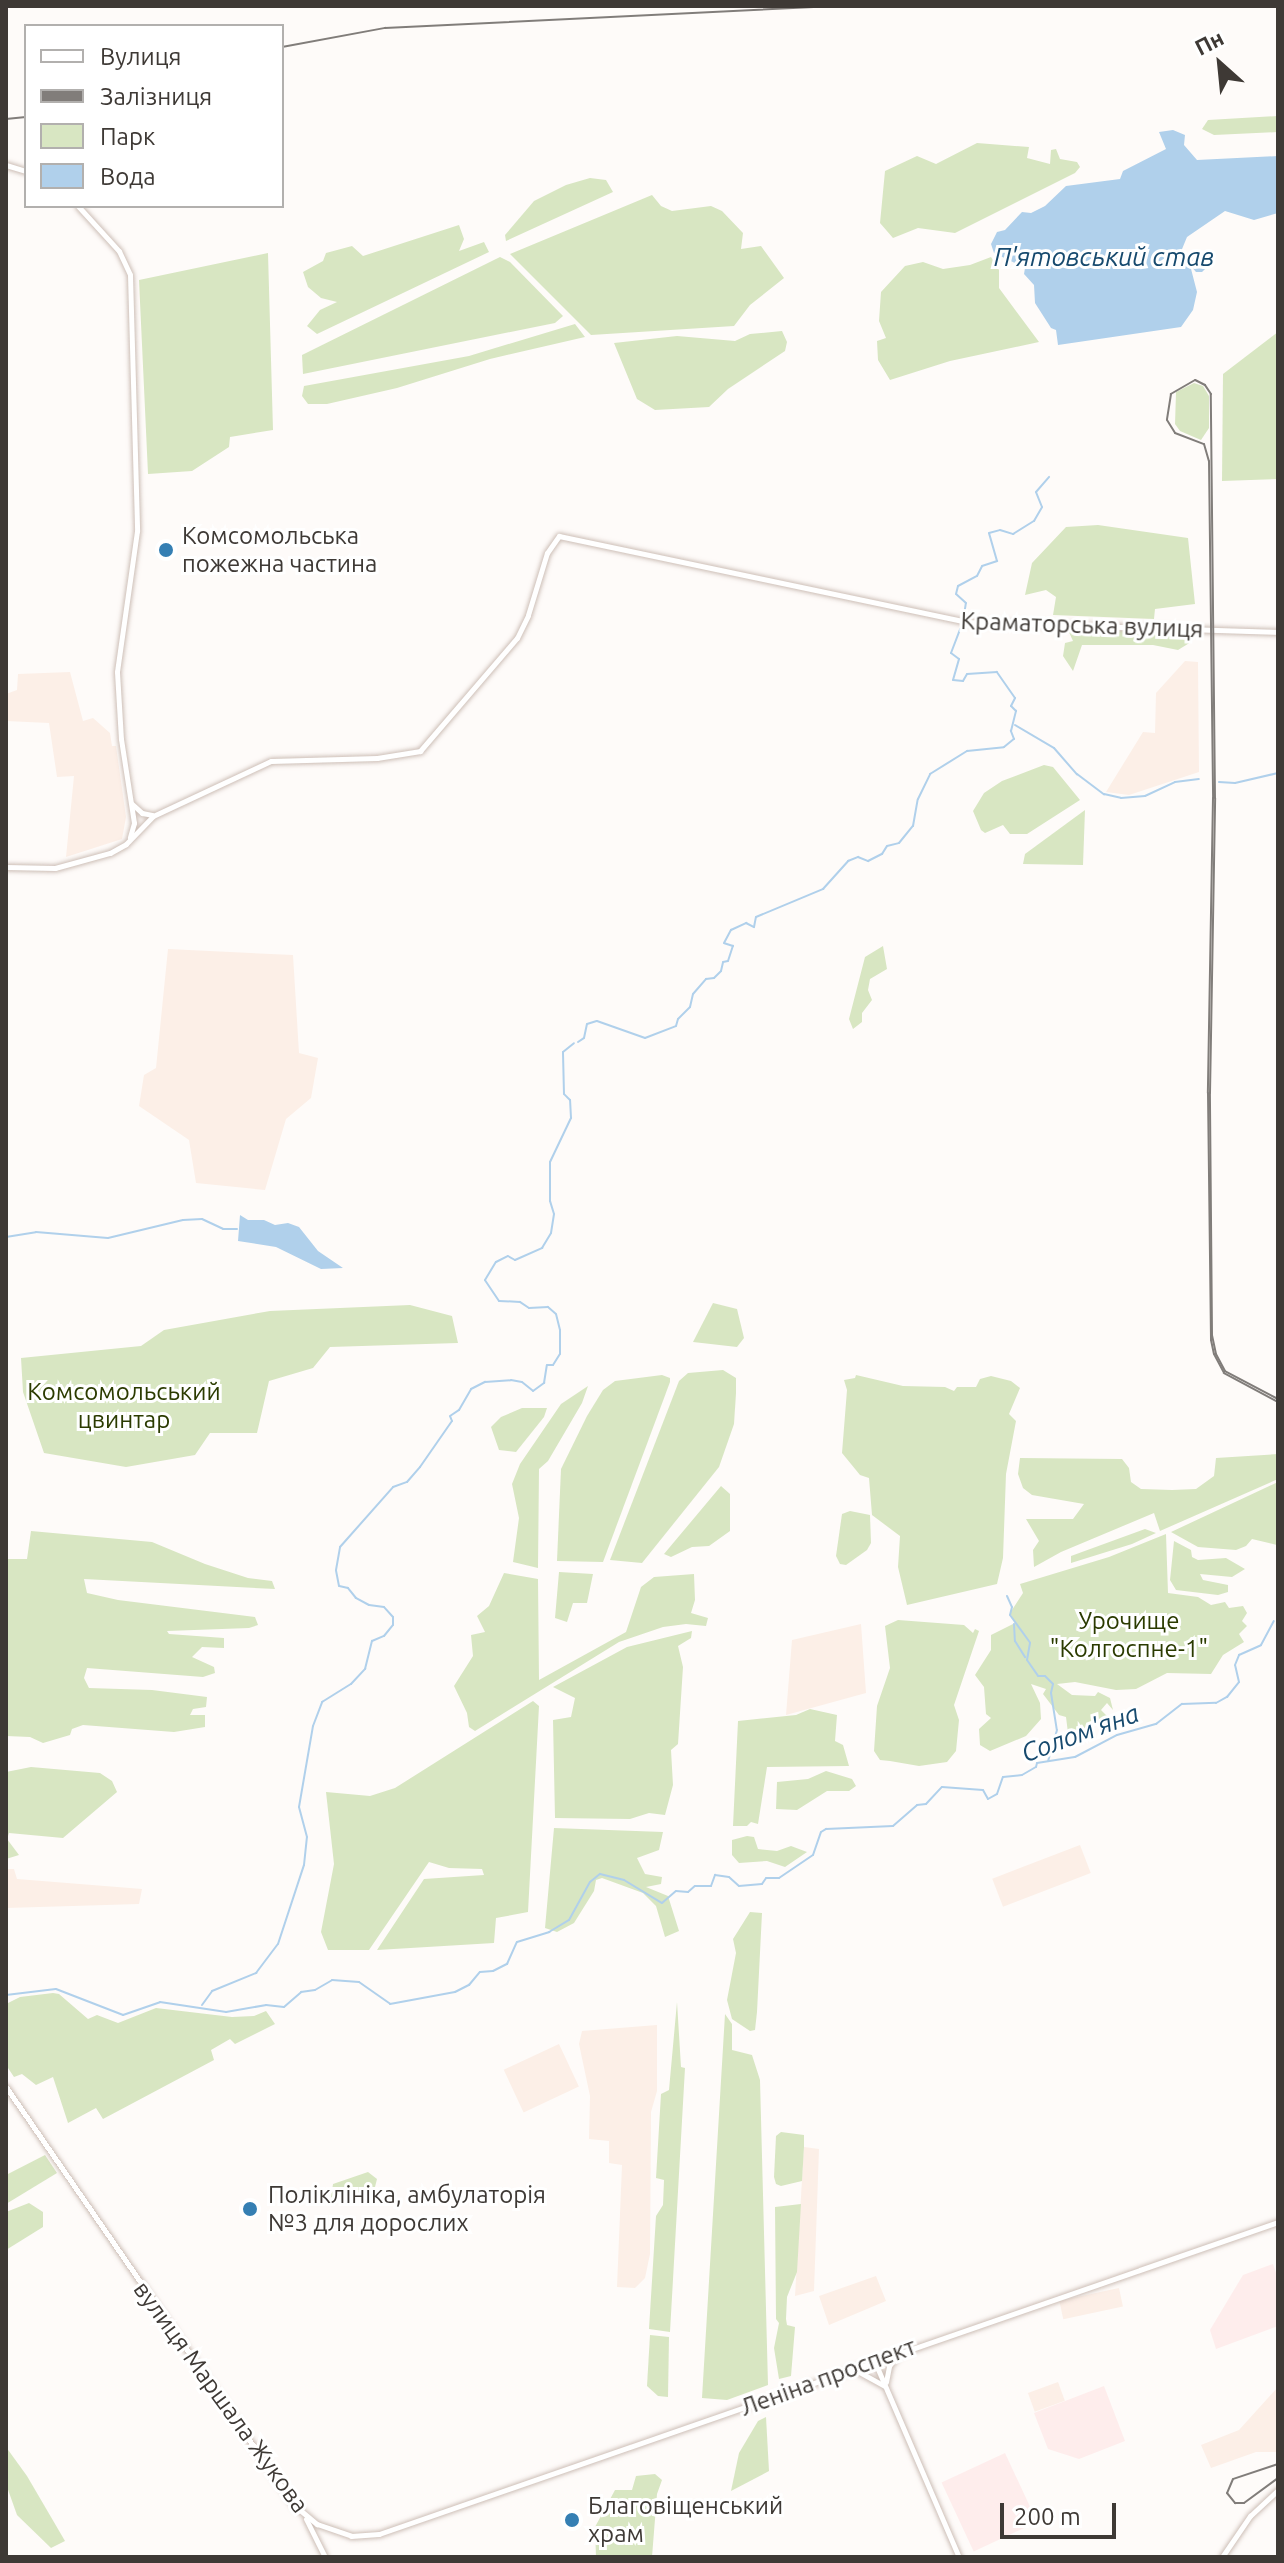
<!DOCTYPE html>
<html>
<head>
<meta charset="utf-8">
<style>
	body { margin:0 }
	#map { position:relative; width:1284px; height:2563px; overflow:hidden; background:#fefbf9; font-family:Ubuntu,sans-serif }
	div>[style] { position:absolute }
	.built>* { inset:0; background:#fcefe7; transform-origin:0 0 }
	.education>* { inset:0; background:#feedec; transform-origin:0 0 }
	.green>* { inset:0; background:#d8e6c2 }
	.water>* { inset:0; background:#b0d0eb }
	.stream>* { height:2px; margin:-1px; padding:0 1px; transform-origin:1px; border-radius:1px; background:#b0d0eb }
	.roads { filter:drop-shadow(0 0 2px #cdbfb7) drop-shadow(0 0 2px #cdbfb7) }
	.secondary>* { height:5px; margin:-2.5px; padding:0 2.5px; transform-origin:2.5px; border-radius:2.5px; background:#fff }
	.tram>* { height:2px; margin:-1px; padding:0 1px; transform-origin:1px; border-radius:1px; background:#817d7a }
	.rail>* { height:2px; margin:-1px; padding:0 1px; transform-origin:1px; border-radius:1px; background:#817d7a }
	.dots>* { width:22px; height:22px; translate:-50% -50%; box-sizing:border-box; border:4px solid #fff; border-radius:50% }
	span { translate:-50% -50%; white-space:nowrap; text-align:center; line-height:1.15; -webkit-text-stroke:6px #fff; paint-order:stroke }
	.poi-label { font-size:24px; color:#3e3935 }
	.left { translate:0 -50%; text-align:left }
	.street-label { font-size:24px; color:#3e3935 }
	.park-label { font-size:24px; color:#2b3b00 }
	.water-label { font-size:26px; color:#174a6e; font-style:italic }
	.frame { position:absolute; inset:0; border:8px solid #3e3935; pointer-events:none }
	.legend { position:absolute; left:24px; top:24px; width:260px; height:184px; box-sizing:border-box; background:#fff; border:2px solid #b2b0ae; margin:0; padding:10px 14px; list-style:none; font-size:24px; color:#3e3935 }
	.legend li { display:flex; align-items:center; gap:16px; height:40px }
	.legend b { width:40px; border:2px solid #b2b0ae }
	.north { position:absolute; left:1180px; top:24px; width:80px; height:80px; -webkit-text-stroke:6px #fff; paint-order:stroke; rotate:333deg; font-size:22px; font-weight:700; line-height:32px; text-align:center; color:#3e3935 }
	.north::after { content:''; display:block; margin:auto; width:28px; height:36px; background:#3e3935; clip-path:polygon(50% 0,100% 100%,50% 72%,0 100%) }
	.scale { position:absolute; left:1000px; top:2503px; width:116px; height:36px; box-sizing:border-box; border:4px solid #3e3935; border-top:0; padding-left:10px; font-size:24px; line-height:28px; white-space:nowrap; color:#3e3935; -webkit-text-stroke:6px #fff; paint-order:stroke }
</style>
</head>
<body>
<div id="map">
	<div class="built">
		<div style="clip-path:polygon(1185px 661px,1198px 662px,1199px 772px,1129px 795px,1106px 792px,1143px 732px,1155px 733px,1156px 693px)"></div>
		<div style="clip-path:polygon(70px 672px,83px 721px,93px 718px,110px 733px,112px 746px,116px 746px,126px 817px,122px 839px,66px 857px,74px 776px,57px 777px,49px 723px,6px 721px,6px 694px,17px 690px,18px 674px)"></div>
		<div style="clip-path:polygon(168px 949px,293px 955px,299px 1053px,318px 1058px,311px 1098px,286px 1119px,265px 1190px,196px 1183px,189px 1140px,139px 1106px,144px 1075px,156px 1068px)"></div>
		<div style="clip-path:polygon(861px 1624px,866px 1693px,786px 1715px,792px 1640px)"></div>
		<div style="left:1080px;top:1845px;width:30px;height:94px;rotate:69deg"></div>
		<div style="clip-path:polygon(6px 1869px,14px 1869px,17px 1879px,142px 1889px,139px 1904px,6px 1908px)"></div>
		<div style="clip-path:polygon(657px 2025px,657px 2091px,651px 2112px,650px 2254px,645px 2278px,635px 2288px,617px 2287px,622px 2165px,609px 2163px,609px 2141px,589px 2139px,590px 2096px,579px 2044px,582px 2031px)"></div>
		<div style="left:559px;top:2044px;width:47px;height:61px;rotate:65deg"></div>
		<div style="clip-path:polygon(804px 2147px,819px 2149px,814px 2291px,795px 2296px)"></div>
		<div style="clip-path:polygon(876px 2276px,886px 2301px,829px 2325px,819px 2296px)"></div>
		<div style="left:1119px;top:2288px;width:19px;height:61px;rotate:78deg"></div>
		<div style="left:1058px;top:2382px;width:20px;height:32px;rotate:70deg"></div>
		<div style="clip-path:polygon(1278px 2387px,1278px 2452px,1256px 2452px,1211px 2468px,1201px 2445px,1239px 2430px)"></div>
	</div>
	<div class="education">
		<div style="clip-path:polygon(1273px 2264px,1278px 2279px,1278px 2326px,1216px 2349px,1210px 2330px,1243px 2275px)"></div>
		<div style="clip-path:polygon(1104px 2386px,1125px 2441px,1079px 2459px,1048px 2449px,1034px 2413px)"></div>
		<div style="left:1005px;top:2453px;width:76px;height:70px;rotate:65deg"></div>
	</div>
	<div class="green">
		<div style="clip-path:polygon(1278px 116px,1278px 132px,1214px 135px,1202px 129px,1208px 120px)"></div>
		<div style="clip-path:polygon(977px 143px,1029px 147px,1027px 158px,1050px 164px,1051px 150px,1056px 149px,1060px 159px,1077px 162px,1080px 167px,1075px 173px,955px 233px,918px 228px,893px 238px,880px 223px,885px 171px,917px 156px,936px 164px)"></div>
		<div style="clip-path:polygon(590px 178px,606px 180px,613px 192px,506px 241px,505px 235px,534px 201px,566px 185px)"></div>
		<div style="clip-path:polygon(652px 195px,661px 206px,672px 211px,711px 206px,722px 211px,743px 233px,741px 249px,761px 246px,784px 278px,750px 305px,734px 326px,591px 335px,510px 254px)"></div>
		<div style="clip-path:polygon(459px 225px,464px 239px,459px 251px,484px 242px,489px 252px,317px 334px,307px 326px,320px 310px,337px 302px,321px 298px,308px 287px,303px 272px,323px 261px,326px 253px,352px 246px,363px 256px)"></div>
		<div style="clip-path:polygon(268px 253px,273px 430px,230px 437px,229px 447px,192px 471px,148px 474px,139px 280px)"></div>
		<div style="clip-path:polygon(500px 257px,510px 262px,563px 316px,555px 323px,303px 374px,302px 355px)"></div>
		<div style="clip-path:polygon(991px 257px,999px 270px,999px 288px,1039px 342px,950px 361px,890px 380px,878px 360px,877px 341px,886px 338px,879px 321px,881px 292px,905px 266px,923px 262px,943px 269px,970px 265px)"></div>
		<div style="clip-path:polygon(575px 324px,585px 337px,490px 359px,397px 388px,327px 404px,308px 404px,302px 396px,304px 386px,469px 356px)"></div>
		<div style="clip-path:polygon(782px 331px,787px 342px,785px 351px,728px 389px,709px 407px,655px 410px,637px 399px,614px 343px,677px 336px,735px 341px,750px 334px)"></div>
		<div style="clip-path:polygon(1278px 332px,1278px 479px,1222px 481px,1223px 374px)"></div>
		<div style="clip-path:polygon(1194px 383px,1203px 386px,1209px 396px,1209px 428px,1201px 440px,1180px 431px,1175px 424px,1176px 392px)"></div>
		<div style="clip-path:polygon(1098px 525px,1188px 538px,1195px 604px,1155px 609px,1154px 619px,1053px 615px,1056px 597px,1046px 590px,1025px 595px,1032px 563px,1066px 527px)"></div>
		<div style="clip-path:polygon(1068px 630px,1154px 631px,1188px 638px,1191px 642px,1178px 650px,1153px 645px,1082px 645px,1073px 671px,1063px 656px,1065px 643px,1073px 641px)"></div>
		<div style="clip-path:polygon(1044px 765px,1053px 767px,1080px 800px,1027px 834px,1010px 834px,1003px 825px,985px 833px,981px 830px,973px 811px,984px 793px,1002px 781px)"></div>
		<div style="clip-path:polygon(1085px 810px,1083px 865px,1023px 864px,1025px 854px)"></div>
		<div style="clip-path:polygon(883px 946px,887px 969px,870px 979px,868px 990px,872px 1000px,862px 1013px,862px 1022px,853px 1029px,849px 1019px,865px 957px)"></div>
		<div style="clip-path:polygon(713px 1303px,737px 1309px,744px 1338px,737px 1347px,693px 1342px)"></div>
		<div style="clip-path:polygon(410px 1305px,452px 1316px,458px 1343px,330px 1347px,313px 1368px,269px 1381px,257px 1433px,210px 1433px,195px 1455px,126px 1467px,44px 1453px,23px 1392px,21px 1358px,141px 1346px,164px 1330px,270px 1311px)"></div>
		<div style="clip-path:polygon(723px 1370px,736px 1378px,736px 1393px,734px 1424px,719px 1467px,642px 1563px,610px 1560px,679px 1381px,688px 1373px)"></div>
		<div style="clip-path:polygon(662px 1375px,670px 1378px,670px 1382px,603px 1562px,557px 1561px,561px 1469px,587px 1416px,603px 1390px,615px 1381px)"></div>
		<div style="clip-path:polygon(856px 1375px,903px 1386px,945px 1387px,954px 1391px,957px 1387px,976px 1387px,980px 1379px,991px 1376px,1011px 1381px,1020px 1388px,1009px 1414px,1016px 1421px,1006px 1474px,1003px 1558px,997px 1584px,907px 1605px,898px 1567px,900px 1536px,872px 1515px,869px 1478px,860px 1475px,842px 1453px,847px 1390px,844px 1380px,855px 1378px)"></div>
		<div style="clip-path:polygon(588px 1386px,582px 1403px,548px 1461px,539px 1469px,538px 1568px,513px 1562px,519px 1518px,512px 1484px,520px 1464px,561px 1404px)"></div>
		<div style="clip-path:polygon(522px 1408px,547px 1408px,544px 1417px,516px 1452px,499px 1450px,491px 1427px,501px 1417px)"></div>
		<div style="clip-path:polygon(1278px 1454px,1278px 1479px,1160px 1531px,1154px 1513px,1061px 1552px,1034px 1567px,1033px 1550px,1039px 1541px,1026px 1519px,1073px 1519px,1084px 1504px,1032px 1495px,1023px 1488px,1018px 1474px,1020px 1458px,1122px 1459px,1129px 1468px,1131px 1482px,1141px 1489px,1172px 1490px,1196px 1489px,1214px 1476px,1216px 1458px)"></div>
		<div style="clip-path:polygon(1278px 1482px,1277px 1545px,1252px 1539px,1246px 1546px,1236px 1550px,1198px 1547px,1171px 1532px)"></div>
		<div style="clip-path:polygon(721px 1486px,730px 1494px,730px 1531px,709px 1546px,692px 1547px,671px 1557px,664px 1554px)"></div>
		<div style="clip-path:polygon(850px 1511px,870px 1515px,871px 1543px,867px 1550px,846px 1565px,840px 1564px,836px 1556px,842px 1514px)"></div>
		<div style="clip-path:polygon(1145px 1529px,1156px 1533px,1132px 1544px,1071px 1563px,1071px 1556px)"></div>
		<div style="clip-path:polygon(31px 1531px,152px 1542px,205px 1564px,248px 1578px,272px 1581px,275px 1589px,84px 1579px,87px 1593px,118px 1600px,255px 1617px,258px 1625px,249px 1628px,167px 1631px,169px 1634px,224px 1638px,224px 1648px,202px 1647px,192px 1657px,214px 1667px,215px 1673px,203px 1677px,87px 1668px,84px 1678px,89px 1688px,152px 1690px,207px 1697px,206px 1707px,193px 1709px,190px 1715px,205px 1715px,205px 1727px,174px 1732px,83px 1725px,72px 1729px,70px 1735px,43px 1743px,30px 1737px,6px 1736px,6px 1559px,27px 1559px)"></div>
		<div style="clip-path:polygon(1166px 1534px,1168px 1593px,1198px 1597px,1211px 1605px,1225px 1602px,1229px 1608px,1243px 1606px,1247px 1613px,1242px 1621px,1247px 1626px,1239px 1634px,1244px 1642px,1223px 1655px,1211px 1674px,1167px 1673px,1136px 1689px,1116px 1690px,1075px 1682px,1057px 1684px,1072px 1695px,1095px 1696px,1098px 1692px,1110px 1698px,1113px 1710px,1107px 1703px,1101px 1710px,1108px 1717px,1106px 1724px,1094px 1724px,1091px 1730px,1068px 1733px,1066px 1717px,1059px 1715px,1043px 1694px,1046px 1689px,1031px 1684px,1040px 1703px,1041px 1719px,1026px 1736px,990px 1751px,980px 1745px,979px 1729px,991px 1718px,986px 1714px,984px 1687px,975px 1675px,991px 1650px,991px 1635px,1015px 1623px,1010px 1613px,1023px 1593px,1020px 1584px,1109px 1557px)"></div>
		<div style="clip-path:polygon(1174px 1541px,1191px 1550px,1192px 1557px,1198px 1560px,1226px 1558px,1245px 1569px,1232px 1577px,1200px 1574px,1203px 1580px,1228px 1585px,1228px 1592px,1218px 1595px,1176px 1590px,1170px 1580px)"></div>
		<div style="clip-path:polygon(559px 1572px,593px 1574px,587px 1603px,573px 1603px,567px 1622px,555px 1618px)"></div>
		<div style="clip-path:polygon(504px 1573px,538px 1579px,539px 1680px,626px 1632px,641px 1587px,654px 1577px,694px 1574px,695px 1600px,691px 1613px,708px 1618px,706px 1626px,686px 1624px,663px 1627px,619px 1642px,475px 1731px,469px 1727px,467px 1713px,454px 1686px,473px 1656px,471px 1635px,485px 1632px,477px 1616px,489px 1606px)"></div>
		<div style="clip-path:polygon(898px 1620px,964px 1625px,973px 1633px,975px 1629px,979px 1631px,954px 1705px,959px 1720px,956px 1751px,947px 1762px,919px 1766px,890px 1761px,880px 1760px,874px 1751px,877px 1706px,890px 1668px,885px 1626px)"></div>
		<div style="clip-path:polygon(692px 1631px,691px 1638px,678px 1646px,683px 1667px,678px 1744px,671px 1750px,673px 1785px,665px 1815px,649px 1813px,630px 1819px,555px 1818px,553px 1720px,571px 1717px,575px 1698px,553px 1687px,627px 1647px)"></div>
		<div style="clip-path:polygon(533px 1701px,539px 1706px,528px 1912px,496px 1918px,494px 1943px,377px 1950px,424px 1879px,484px 1875px,482px 1869px,449px 1868px,429px 1862px,369px 1950px,328px 1950px,321px 1932px,334px 1864px,326px 1792px,370px 1796px,395px 1788px)"></div>
		<div style="clip-path:polygon(810px 1709px,837px 1715px,835px 1741px,843px 1745px,849px 1766px,767px 1767px,758px 1824px,751px 1822px,747px 1826px,733px 1826px,738px 1721px,796px 1715px)"></div>
		<div style="clip-path:polygon(31px 1767px,100px 1773px,112px 1781px,117px 1792px,63px 1838px,9px 1833px,7px 1839px,19px 1855px,6px 1859px,6px 1772px)"></div>
		<div style="clip-path:polygon(826px 1771px,852px 1779px,856px 1786px,849px 1791px,827px 1791px,797px 1810px,776px 1809px,777px 1782px,808px 1779px)"></div>
		<div style="clip-path:polygon(554px 1828px,663px 1832px,659px 1850px,637px 1858px,645px 1874px,662px 1877px,661px 1884px,646px 1887px,668px 1896px,679px 1931px,665px 1937px,656px 1906px,643px 1893px,602px 1878px,596px 1880px,594px 1891px,574px 1923px,557px 1932px,545px 1928px)"></div>
		<div style="clip-path:polygon(747px 1836px,754px 1837px,758px 1849px,777px 1851px,791px 1846px,807px 1852px,785px 1867px,767px 1861px,739px 1863px,732px 1855px,732px 1840px)"></div>
		<div style="clip-path:polygon(750px 1912px,762px 1913px,757px 2012px,755px 2030px,750px 2031px,732px 2019px,727px 2000px,736px 1953px,733px 1939px)"></div>
		<div style="clip-path:polygon(53px 1993px,59px 1994px,88px 2019px,97px 2015px,118px 2023px,156px 2008px,232px 2017px,254px 2016px,266px 2011px,275px 2024px,235px 2044px,230px 2039px,211px 2050px,214px 2060px,103px 2119px,96px 2108px,68px 2123px,53px 2077px,36px 2085px,22px 2074px,14px 2077px,6px 2065px,6px 2004px,20px 1997px)"></div>
		<div style="clip-path:polygon(677px 2002px,681px 2067px,685px 2068px,670px 2332px,649px 2329px,656px 2216px,663px 2205px,664px 2180px,656px 2178px,661px 2094px,669px 2090px)"></div>
		<div style="clip-path:polygon(725px 2014px,732px 2024px,732px 2050px,752px 2055px,760px 2080px,768px 2385px,727px 2400px,702px 2398px)"></div>
		<div style="clip-path:polygon(781px 2132px,804px 2135px,804px 2147px,802px 2181px,781px 2186px,776px 2184px,774px 2177px,776px 2136px)"></div>
		<div style="clip-path:polygon(45px 2155px,57px 2173px,6px 2204px,6px 2175px)"></div>
		<div style="clip-path:polygon(368px 2172px,377px 2179px,375px 2187px,338px 2200px,331px 2197px,333px 2184px)"></div>
		<div style="clip-path:polygon(29px 2203px,43px 2212px,43px 2227px,6px 2250px,6px 2212px)"></div>
		<div style="clip-path:polygon(801px 2204px,797px 2272px,787px 2297px,786px 2319px,787px 2325px,795px 2327px,791px 2376px,779px 2379px,774px 2348px,779px 2323px,776px 2319px,775px 2207px)"></div>
		<div style="clip-path:polygon(650px 2335px,669px 2337px,668px 2397px,658px 2396px,647px 2386px)"></div>
		<div style="clip-path:polygon(766px 2417px,769px 2471px,731px 2491px,739px 2453px,758px 2421px)"></div>
		<div style="clip-path:polygon(6px 2447px,27px 2476px,65px 2541px,51px 2548px,17px 2515px,6px 2484px)"></div>
		<div style="clip-path:polygon(655px 2474px,662px 2480px,657px 2494px,652px 2557px,596px 2557px,595px 2527px,615px 2490px,632px 2490px,636px 2476px)"></div>
	</div>
	<div class="water">
		<div style="clip-path:polygon(1173px 130px,1185px 135px,1184px 145px,1197px 160px,1278px 156px,1278px 213px,1254px 220px,1225px 211px,1187px 237px,1180px 254px,1186px 254px,1189px 264px,1195px 256px,1207px 267px,1202px 272px,1196px 272px,1190px 265px,1197px 292px,1193px 310px,1181px 327px,1058px 345px,1056px 330px,1051px 328px,1035px 303px,1034px 285px,1024px 274px,1025px 268px,994px 253px,991px 244px,997px 232px,1005px 230px,1022px 212px,1031px 213px,1045px 206px,1066px 186px,1120px 179px,1123px 171px,1166px 149px,1159px 132px)"></div>
		<div style="clip-path:polygon(240px 1215px,248px 1220px,264px 1220px,275px 1225px,288px 1223px,299px 1227px,318px 1251px,343px 1268px,321px 1269px,276px 1247px,238px 1241px)"></div>
	</div>
	<div class="stream">
		<div style="left:964px;top:615px;width:12px;rotate:-81deg"></div>
		<div style="left:966px;top:603px;width:13px;rotate:-138deg"></div>
		<div style="left:956px;top:594px;width:8px;rotate:-76deg"></div>
		<div style="left:958px;top:586px;width:21px;rotate:-28deg"></div>
		<div style="left:977px;top:576px;width:11px;rotate:-63deg"></div>
		<div style="left:982px;top:566px;width:16px;rotate:-18deg"></div>
		<div style="left:997px;top:561px;width:29px;rotate:-106deg"></div>
		<div style="left:989px;top:533px;width:11px;rotate:-15deg"></div>
		<div style="left:1000px;top:530px;width:14px;rotate:17deg"></div>
		<div style="left:1013px;top:534px;width:25px;rotate:-32deg"></div>
		<div style="left:1034px;top:521px;width:16px;rotate:-60deg"></div>
		<div style="left:1042px;top:507px;width:16px;rotate:-112deg"></div>
		<div style="left:1036px;top:492px;width:20px;rotate:-49deg"></div>
		<div style="left:1015px;top:725px;width:45px;rotate:30.5deg"></div>
		<div style="left:1054px;top:748px;width:35px;rotate:49deg"></div>
		<div style="left:1077px;top:774px;width:34px;rotate:37deg"></div>
		<div style="left:1104px;top:794px;width:17px;rotate:13deg"></div>
		<div style="left:1121px;top:798px;width:24px;rotate:-5deg"></div>
		<div style="left:1145px;top:796px;width:33px;rotate:-25deg"></div>
		<div style="left:1175px;top:782px;width:24px;rotate:-7deg"></div>
		<div style="left:1219px;top:782px;width:16px;rotate:4deg"></div>
		<div style="left:1235px;top:783px;width:44px;rotate:-13.1deg"></div>
		<div style="left:578px;top:1042px;width:7px;rotate:-34deg"></div>
		<div style="left:584px;top:1038px;width:14px;rotate:-78deg"></div>
		<div style="left:587px;top:1024px;width:10px;rotate:-17deg"></div>
		<div style="left:597px;top:1021px;width:51px;rotate:19.5deg"></div>
		<div style="left:645px;top:1038px;width:33px;rotate:-21deg"></div>
		<div style="left:676px;top:1026px;width:7px;rotate:-74deg"></div>
		<div style="left:678px;top:1019px;width:17px;rotate:-45deg"></div>
		<div style="left:690px;top:1007px;width:13px;rotate:-77deg"></div>
		<div style="left:693px;top:994px;width:20px;rotate:-49deg"></div>
		<div style="left:706px;top:979px;width:8px;rotate:-7deg"></div>
		<div style="left:714px;top:978px;width:10px;rotate:-45deg"></div>
		<div style="left:721px;top:971px;width:9px;rotate:-77deg"></div>
		<div style="left:723px;top:962px;width:5px;rotate:-11deg"></div>
		<div style="left:728px;top:961px;width:16px;rotate:-72deg"></div>
		<div style="left:733px;top:946px;width:9px;rotate:-162deg"></div>
		<div style="left:724px;top:943px;width:15px;rotate:-62deg"></div>
		<div style="left:731px;top:930px;width:17px;rotate:-25deg"></div>
		<div style="left:746px;top:923px;width:9px;rotate:27deg"></div>
		<div style="left:754px;top:927px;width:10px;rotate:-79deg"></div>
		<div style="left:756px;top:917px;width:73px;rotate:-22.7deg"></div>
		<div style="left:823px;top:889px;width:38px;rotate:-48deg"></div>
		<div style="left:848px;top:861px;width:11px;rotate:-22deg"></div>
		<div style="left:858px;top:857px;width:11px;rotate:22deg"></div>
		<div style="left:868px;top:861px;width:16px;rotate:-27deg"></div>
		<div style="left:882px;top:854px;width:9px;rotate:-58deg"></div>
		<div style="left:887px;top:846px;width:12px;rotate:-14deg"></div>
		<div style="left:899px;top:843px;width:22px;rotate:-51deg"></div>
		<div style="left:913px;top:826px;width:27px;rotate:-80deg"></div>
		<div style="left:918px;top:799px;width:28px;rotate:-64deg"></div>
		<div style="left:930px;top:774px;width:44px;rotate:-31.9deg"></div>
		<div style="left:967px;top:751px;width:37px;rotate:-6deg"></div>
		<div style="left:1004px;top:747px;width:13px;rotate:-39deg"></div>
		<div style="left:1014px;top:739px;width:9px;rotate:-111deg"></div>
		<div style="left:1011px;top:731px;width:21px;rotate:-76deg"></div>
		<div style="left:1016px;top:711px;width:7px;rotate:-135deg"></div>
		<div style="left:1011px;top:706px;width:9px;rotate:-63deg"></div>
		<div style="left:1015px;top:698px;width:32px;rotate:-125deg"></div>
		<div style="left:997px;top:672px;width:30px;rotate:176deg"></div>
		<div style="left:967px;top:674px;width:8px;rotate:120deg"></div>
		<div style="left:963px;top:681px;width:10px;rotate:-174deg"></div>
		<div style="left:953px;top:680px;width:22px;rotate:-74deg"></div>
		<div style="left:959px;top:659px;width:10px;rotate:-143deg"></div>
		<div style="left:951px;top:653px;width:26px;rotate:-69deg"></div>
		<div style="left:6px;top:1237px;width:30px;rotate:-9deg"></div>
		<div style="left:36px;top:1232px;width:72px;rotate:4.8deg"></div>
		<div style="left:108px;top:1238px;width:77px;rotate:-13.5deg"></div>
		<div style="left:183px;top:1220px;width:19px;rotate:-3deg"></div>
		<div style="left:202px;top:1219px;width:23px;rotate:25deg"></div>
		<div style="left:223px;top:1229px;width:14px"></div>
		<div style="left:1007px;top:1596px;width:12px;rotate:66deg"></div>
		<div style="left:1012px;top:1607px;width:8px;rotate:104deg"></div>
		<div style="left:1010px;top:1615px;width:34px;rotate:54deg"></div>
		<div style="left:1030px;top:1643px;width:17px;rotate:100deg"></div>
		<div style="left:1027px;top:1660px;width:19px;rotate:55deg"></div>
		<div style="left:1038px;top:1676px;width:7px"></div>
		<div style="left:1045px;top:1676px;width:11px;rotate:45deg"></div>
		<div style="left:1053px;top:1684px;width:9px;rotate:103deg"></div>
		<div style="left:1051px;top:1693px;width:37px;rotate:81deg"></div>
		<div style="left:1057px;top:1730px;width:32px;rotate:106deg"></div>
		<div style="left:1014px;top:1624px;width:17px;rotate:87deg"></div>
		<div style="left:1015px;top:1641px;width:19px;rotate:58deg"></div>
		<div style="left:6px;top:1995px;width:50px;rotate:-6.8deg"></div>
		<div style="left:56px;top:1989px;width:72px;rotate:21.2deg"></div>
		<div style="left:123px;top:2015px;width:39px;rotate:-19deg"></div>
		<div style="left:160px;top:2002px;width:67px;rotate:8.6deg"></div>
		<div style="left:226px;top:2012px;width:41px;rotate:-9.9deg"></div>
		<div style="left:266px;top:2005px;width:18px;rotate:6deg"></div>
		<div style="left:284px;top:2007px;width:23px;rotate:-41deg"></div>
		<div style="left:301px;top:1992px;width:14px;rotate:-8deg"></div>
		<div style="left:315px;top:1990px;width:20px;rotate:-30deg"></div>
		<div style="left:332px;top:1980px;width:27px;rotate:4deg"></div>
		<div style="left:359px;top:1982px;width:38px;rotate:35deg"></div>
		<div style="left:390px;top:2004px;width:66px;rotate:-10.5deg"></div>
		<div style="left:455px;top:1992px;width:16px;rotate:-27deg"></div>
		<div style="left:469px;top:1985px;width:17px;rotate:-50deg"></div>
		<div style="left:480px;top:1972px;width:13px;rotate:-4deg"></div>
		<div style="left:493px;top:1971px;width:16px;rotate:-27deg"></div>
		<div style="left:507px;top:1964px;width:24px;rotate:-66deg"></div>
		<div style="left:517px;top:1942px;width:34px;rotate:-17deg"></div>
		<div style="left:549px;top:1932px;width:23px;rotate:-31deg"></div>
		<div style="left:569px;top:1920px;width:43px;rotate:-61.1deg"></div>
		<div style="left:590px;top:1882px;width:13px;rotate:-39deg"></div>
		<div style="left:600px;top:1874px;width:25px;rotate:14deg"></div>
		<div style="left:624px;top:1880px;width:44px;rotate:31.2deg"></div>
		<div style="left:662px;top:1903px;width:18px;rotate:-41deg"></div>
		<div style="left:676px;top:1891px;width:12px;rotate:5deg"></div>
		<div style="left:688px;top:1892px;width:9px;rotate:-41deg"></div>
		<div style="left:695px;top:1886px;width:16px"></div>
		<div style="left:711px;top:1886px;width:12px;rotate:-70deg"></div>
		<div style="left:715px;top:1875px;width:14px;rotate:8deg"></div>
		<div style="left:729px;top:1877px;width:13px;rotate:42deg"></div>
		<div style="left:739px;top:1886px;width:23px;rotate:-5deg"></div>
		<div style="left:762px;top:1884px;width:7px;rotate:-56deg"></div>
		<div style="left:766px;top:1878px;width:13px"></div>
		<div style="left:779px;top:1878px;width:41px;rotate:-34.1deg"></div>
		<div style="left:813px;top:1855px;width:24px;rotate:-71deg"></div>
		<div style="left:821px;top:1832px;width:6px;rotate:-31deg"></div>
		<div style="left:826px;top:1829px;width:67px;rotate:-2.6deg"></div>
		<div style="left:893px;top:1826px;width:32px;rotate:-41deg"></div>
		<div style="left:917px;top:1805px;width:9px;rotate:-6deg"></div>
		<div style="left:926px;top:1804px;width:23px;rotate:-47deg"></div>
		<div style="left:942px;top:1787px;width:41px;rotate:4.2deg"></div>
		<div style="left:983px;top:1790px;width:10px;rotate:61deg"></div>
		<div style="left:988px;top:1799px;width:10px;rotate:-29deg"></div>
		<div style="left:997px;top:1794px;width:18px;rotate:-71deg"></div>
		<div style="left:1003px;top:1777px;width:19px;rotate:-6deg"></div>
		<div style="left:1022px;top:1775px;width:16px;rotate:-30deg"></div>
		<div style="left:1036px;top:1767px;width:4px;rotate:-76deg"></div>
		<div style="left:1037px;top:1763px;width:38px;rotate:-9deg"></div>
		<div style="left:1075px;top:1757px;width:47px;rotate:-27.6deg"></div>
		<div style="left:1117px;top:1735px;width:41px;rotate:-15.8deg"></div>
		<div style="left:1156px;top:1724px;width:33px;rotate:-38deg"></div>
		<div style="left:1182px;top:1704px;width:34px;rotate:-2deg"></div>
		<div style="left:1216px;top:1703px;width:13px;rotate:-29deg"></div>
		<div style="left:1227px;top:1697px;width:19px;rotate:-51deg"></div>
		<div style="left:1239px;top:1682px;width:17px;rotate:-103deg"></div>
		<div style="left:1235px;top:1665px;width:11px;rotate:-68deg"></div>
		<div style="left:1239px;top:1655px;width:24px;rotate:-24deg"></div>
		<div style="left:1261px;top:1645px;width:27px;rotate:-62deg"></div>
		<div style="left:202px;top:2005px;width:17px;rotate:-54deg"></div>
		<div style="left:212px;top:1991px;width:48px;rotate:-22.2deg"></div>
		<div style="left:256px;top:1973px;width:36px;rotate:-53deg"></div>
		<div style="left:278px;top:1944px;width:83px;rotate:-71.8deg"></div>
		<div style="left:304px;top:1865px;width:28px;rotate:-84deg"></div>
		<div style="left:307px;top:1837px;width:31px;rotate:-105deg"></div>
		<div style="left:299px;top:1807px;width:82px;rotate:-80.2deg"></div>
		<div style="left:313px;top:1726px;width:26px;rotate:-69deg"></div>
		<div style="left:322px;top:1702px;width:34px;rotate:-32deg"></div>
		<div style="left:351px;top:1684px;width:21px;rotate:-47deg"></div>
		<div style="left:365px;top:1669px;width:29px;rotate:-76deg"></div>
		<div style="left:372px;top:1641px;width:13px;rotate:-23deg"></div>
		<div style="left:384px;top:1636px;width:14px;rotate:-51deg"></div>
		<div style="left:393px;top:1625px;width:8px;rotate:-90deg"></div>
		<div style="left:393px;top:1617px;width:13px;rotate:-132deg"></div>
		<div style="left:384px;top:1607px;width:15px;rotate:-172deg"></div>
		<div style="left:369px;top:1605px;width:15px;rotate:-152deg"></div>
		<div style="left:356px;top:1598px;width:13px;rotate:-129deg"></div>
		<div style="left:348px;top:1588px;width:9px;rotate:-167deg"></div>
		<div style="left:339px;top:1586px;width:16px;rotate:-101deg"></div>
		<div style="left:336px;top:1570px;width:23px;rotate:-80deg"></div>
		<div style="left:340px;top:1547px;width:80px;rotate:-48.5deg"></div>
		<div style="left:393px;top:1487px;width:15px;rotate:-20deg"></div>
		<div style="left:407px;top:1482px;width:20px;rotate:-49deg"></div>
		<div style="left:420px;top:1467px;width:56px;rotate:-55.2deg"></div>
		<div style="left:452px;top:1421px;width:5px;rotate:-112deg"></div>
		<div style="left:450px;top:1416px;width:11px;rotate:-34deg"></div>
		<div style="left:459px;top:1410px;width:24px;rotate:-60deg"></div>
		<div style="left:471px;top:1389px;width:16px;rotate:-27deg"></div>
		<div style="left:485px;top:1382px;width:26px;rotate:-4deg"></div>
		<div style="left:511px;top:1380px;width:11px;rotate:10deg"></div>
		<div style="left:522px;top:1382px;width:14px;rotate:39deg"></div>
		<div style="left:533px;top:1391px;width:14px;rotate:-36deg"></div>
		<div style="left:544px;top:1383px;width:18px;rotate:-81deg"></div>
		<div style="left:547px;top:1365px;width:6px"></div>
		<div style="left:553px;top:1365px;width:13px;rotate:-58deg"></div>
		<div style="left:560px;top:1354px;width:24px;rotate:-90deg"></div>
		<div style="left:560px;top:1330px;width:16px;rotate:-104deg"></div>
		<div style="left:556px;top:1314px;width:11px;rotate:-139deg"></div>
		<div style="left:548px;top:1307px;width:19px;rotate:177deg"></div>
		<div style="left:529px;top:1308px;width:11px;rotate:-146deg"></div>
		<div style="left:520px;top:1302px;width:21px;rotate:-177deg"></div>
		<div style="left:499px;top:1301px;width:25px;rotate:-124deg"></div>
		<div style="left:485px;top:1280px;width:21px;rotate:-59deg"></div>
		<div style="left:496px;top:1262px;width:13px;rotate:-27deg"></div>
		<div style="left:508px;top:1256px;width:8px;rotate:30deg"></div>
		<div style="left:515px;top:1260px;width:30px;rotate:-24deg"></div>
		<div style="left:542px;top:1248px;width:17px;rotate:-59deg"></div>
		<div style="left:551px;top:1233px;width:19px;rotate:-81deg"></div>
		<div style="left:554px;top:1214px;width:14px;rotate:-107deg"></div>
		<div style="left:550px;top:1201px;width:39px;rotate:-90deg"></div>
		<div style="left:550px;top:1162px;width:49px;rotate:-64.5deg"></div>
		<div style="left:571px;top:1118px;width:18px;rotate:-93deg"></div>
		<div style="left:570px;top:1100px;width:8px;rotate:-135deg"></div>
		<div style="left:564px;top:1094px;width:42px;rotate:-91.4deg"></div>
		<div style="left:563px;top:1052px;width:14px;rotate:-39deg"></div>
	</div>
	<div class="roads">
		<div class="secondary">
			<div style="left:6px;top:165px;width:21px;rotate:17deg"></div>
			<div style="left:78px;top:206px;width:61px;rotate:47.7deg"></div>
			<div style="left:119px;top:251px;width:26px;rotate:65deg"></div>
			<div style="left:130px;top:275px;width:256px;rotate:88.4deg"></div>
			<div style="left:137px;top:531px;width:142px;rotate:98.1deg"></div>
			<div style="left:117px;top:672px;width:67px;rotate:86.6deg"></div>
			<div style="left:121px;top:739px;width:85px;rotate:81.2deg"></div>
			<div style="left:134px;top:823px;width:15px;rotate:106deg"></div>
			<div style="left:131px;top:803px;width:15px;rotate:42deg"></div>
			<div style="left:142px;top:813px;width:10px;rotate:11deg"></div>
			<div style="left:6px;top:867px;width:49px;rotate:1.2deg"></div>
			<div style="left:55px;top:868px;width:57px;rotate:-15.3deg"></div>
			<div style="left:110px;top:853px;width:18px;rotate:-29deg"></div>
			<div style="left:126px;top:844px;width:39px;rotate:-46deg"></div>
			<div style="left:153px;top:816px;width:130px;rotate:-25deg"></div>
			<div style="left:271px;top:761px;width:106px;rotate:-1.6deg"></div>
			<div style="left:377px;top:758px;width:44px;rotate:-9.2deg"></div>
			<div style="left:420px;top:751px;width:149px;rotate:-49.4deg"></div>
			<div style="left:517px;top:638px;width:25px;rotate:-64deg"></div>
			<div style="left:528px;top:615px;width:65px;rotate:-73deg"></div>
			<div style="left:547px;top:553px;width:21px;rotate:-55deg"></div>
			<div style="left:559px;top:536px;width:416px;rotate:11.9deg"></div>
			<div style="left:966px;top:622px;width:312px;rotate:1.8deg"></div>
			<div style="left:6px;top:2087px;width:508px;rotate:55.43deg"></div>
			<div style="left:294px;top:2505px;width:30px;rotate:40deg"></div>
			<div style="left:317px;top:2524px;width:36px;rotate:19deg"></div>
			<div style="left:351px;top:2536px;width:28px;rotate:-4deg"></div>
			<div style="left:379px;top:2534px;width:952px;rotate:-19.14deg"></div>
			<div style="left:874px;top:2360px;width:215px;rotate:66.7deg"></div>
			<div style="left:852px;top:2368px;width:37px;rotate:29deg"></div>
			<div style="left:886px;top:2382px;width:16px;rotate:-79deg"></div>
			<div style="left:889px;top:2366px;width:18px;rotate:-52deg"></div>
			<div style="left:306px;top:2519px;width:42px;rotate:63.4deg"></div>
			<div style="left:1222px;top:2557px;width:50px;rotate:-55.7deg"></div>
			<div style="left:1250px;top:2516px;width:38px;rotate:-43deg"></div>
		</div>
	</div>
	<div class="tram">
		<div style="left:1278px;top:1399px;width:60px;rotate:-152.2deg"></div>
		<div style="left:1225px;top:1371px;width:19px;rotate:-118deg"></div>
		<div style="left:1216px;top:1354px;width:19px;rotate:-102deg"></div>
		<div style="left:1212px;top:1335px;width:242px;rotate:-90.5deg"></div>
		<div style="left:1210px;top:1093px;width:295px;rotate:-89deg"></div>
		<div style="left:1215px;top:798px;width:404px;rotate:-90.6deg"></div>
		<div style="left:1211px;top:394px;width:11px;rotate:-124deg"></div>
		<div style="left:1205px;top:385px;width:11px;rotate:-153deg"></div>
		<div style="left:1195px;top:380px;width:28px;rotate:150deg"></div>
		<div style="left:1171px;top:394px;width:26px;rotate:99deg"></div>
		<div style="left:1167px;top:420px;width:15px;rotate:58deg"></div>
		<div style="left:1175px;top:433px;width:31px;rotate:21deg"></div>
		<div style="left:1204px;top:444px;width:18px;rotate:74deg"></div>
		<div style="left:1209px;top:461px;width:337px;rotate:89.3deg"></div>
		<div style="left:1213px;top:798px;width:295px;rotate:91deg"></div>
		<div style="left:1208px;top:1093px;width:247px;rotate:89.3deg"></div>
		<div style="left:1211px;top:1340px;width:14px;rotate:78deg"></div>
		<div style="left:1214px;top:1354px;width:21px;rotate:62deg"></div>
		<div style="left:1224px;top:1373px;width:61px;rotate:28.2deg"></div>
		<div style="left:1278px;top:2464px;width:47px;rotate:161.6deg"></div>
		<div style="left:1233px;top:2479px;width:15px;rotate:113deg"></div>
		<div style="left:1227px;top:2493px;width:13px;rotate:51deg"></div>
		<div style="left:1235px;top:2503px;width:9px"></div>
		<div style="left:1244px;top:2503px;width:42px;rotate:-36.3deg"></div>
	</div>
	<div class="rail">
		<div style="left:282px;top:47px;width:105px;rotate:-10.5deg"></div>
		<div style="left:385px;top:28px;width:450px;rotate:-2.8deg"></div>
		<div style="left:6px;top:119px;width:20px;rotate:-6deg"></div>
	</div>
	<div class="dots">
		<div style="left:166px;top:550px;background:#357fb3"></div>
		<div style="left:250px;top:2209px;background:#357fb3"></div>
		<div style="left:572px;top:2520px;background:#357fb3"></div>
	</div>
	<div class="poi-label">
		<span class="left" style="left:182px;top:550px">Комсомольська<br>пожежна частина</span>
		<span class="left" style="left:268px;top:2209px">Поліклініка, амбулаторія<br>№3 для дорослих</span>
		<span class="left" style="left:588px;top:2520px">Благовіщенський<br>храм</span>
	</div>
	<div class="street-label">
		<span style="left:1082px;top:625px;rotate:2deg">Краматорська вулиця</span>
		<span style="left:828px;top:2377px;rotate:-20deg">Леніна проспект</span>
		<span style="left:221px;top:2397px;rotate:54deg">вулиця Маршала Жукова</span>
	</div>
	<div class="park-label">
		<span style="left:124px;top:1406px">Комсомольський<br>цвинтар</span>
		<span style="left:1129px;top:1635px">Урочище<br>"Колгоспне-1"</span>
	</div>
	<div class="water-label">
		<span style="left:1104px;top:257px">П'ятовський став</span>
		<span style="left:1080px;top:1733px;rotate:-20deg">Солом'яна</span>
	</div>
	<div class="frame"></div>
	<ul class="legend">
	<li><b style="height:10px;background:#fff"></b>Вулиця</li>
	<li><b style="height:10px;background:#817d7a"></b>Залізниця</li>
	<li><b style="height:22px;background:#d8e6c2"></b>Парк</li>
	<li><b style="height:22px;background:#b0d0eb"></b>Вода</li>
	</ul>
	<div class="north">Пн</div>
	<div class="scale">200 m</div>
</div>
</body>
</html>
